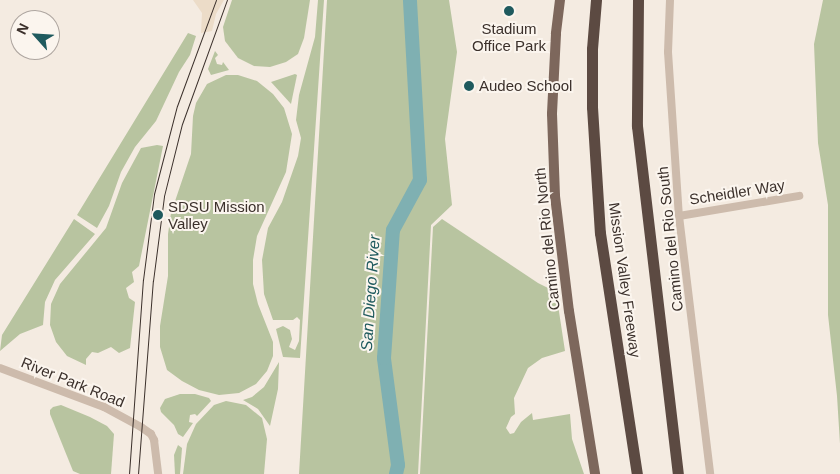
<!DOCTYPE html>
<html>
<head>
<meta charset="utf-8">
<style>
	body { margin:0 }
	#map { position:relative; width:840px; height:474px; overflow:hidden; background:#f4ebe1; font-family:Arial,sans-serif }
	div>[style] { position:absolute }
	.green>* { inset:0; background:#b8c4a0 }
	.plaza>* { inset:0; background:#ecdcc8 }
	.river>* { height:14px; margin:-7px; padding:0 7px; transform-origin:7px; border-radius:7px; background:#7fb0b2 }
	.minor>* { height:8px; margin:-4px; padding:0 4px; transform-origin:4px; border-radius:4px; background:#cdbbac }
	.major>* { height:10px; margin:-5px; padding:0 5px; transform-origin:5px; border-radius:5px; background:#7d675c }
	.highway>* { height:11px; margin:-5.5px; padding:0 5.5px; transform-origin:5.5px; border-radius:5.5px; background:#5c4a42 }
	.tram>* { height:1px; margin:-0.5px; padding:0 0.5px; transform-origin:0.5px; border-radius:0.5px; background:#3b302b }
	.dots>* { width:14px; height:14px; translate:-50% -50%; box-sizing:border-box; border:2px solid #fbf5ee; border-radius:50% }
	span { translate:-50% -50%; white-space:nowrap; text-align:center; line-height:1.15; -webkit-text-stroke:4px #fbf5ee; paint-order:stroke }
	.poi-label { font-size:15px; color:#3b302b }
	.left { translate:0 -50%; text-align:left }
	.street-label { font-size:15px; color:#3b302b }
	.water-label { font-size:16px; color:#1f5a5e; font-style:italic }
	.north { position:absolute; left:10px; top:10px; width:50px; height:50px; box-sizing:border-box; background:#fbf5ee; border:1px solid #aea6a0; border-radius:50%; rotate:296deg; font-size:14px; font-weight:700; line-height:20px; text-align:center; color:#3b302b }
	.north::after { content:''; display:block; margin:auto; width:18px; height:22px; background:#1f5a5e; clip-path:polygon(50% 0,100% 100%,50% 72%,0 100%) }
</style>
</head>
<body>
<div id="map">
	<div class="green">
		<div style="clip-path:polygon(232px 0,310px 0,304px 38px,298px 54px,286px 62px,270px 67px,254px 66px,238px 58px,225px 41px,223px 27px)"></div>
		<div style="clip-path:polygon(318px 0,324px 0,300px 358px,283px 357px,276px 329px,283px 326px,290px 330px,292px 339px,289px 347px,295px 350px,299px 341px,300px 320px,297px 317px,293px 320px,273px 320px,264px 294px,262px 260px,268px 228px,282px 202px,298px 156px,301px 138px,296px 120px,299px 95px,315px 37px)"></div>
		<div style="clip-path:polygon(327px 0,449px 0,457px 52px,445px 139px,452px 205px,431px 225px,418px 474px,299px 474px)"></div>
		<div style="clip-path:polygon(823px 0,840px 0,840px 444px,837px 396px,828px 315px,828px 205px,818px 143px,814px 44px)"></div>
		<div style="clip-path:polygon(188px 33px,196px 36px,190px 55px,179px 72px,156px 121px,135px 147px,121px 172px,109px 206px,97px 228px,77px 215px)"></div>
		<div style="clip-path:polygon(215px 51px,218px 55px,215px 58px,217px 64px,222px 65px,223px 62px,229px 70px,211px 75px,208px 69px)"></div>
		<div style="clip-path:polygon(295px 74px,297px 75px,291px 104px,271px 82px)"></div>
		<div style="clip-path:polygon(226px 75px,238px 75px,257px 81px,273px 94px,284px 108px,292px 134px,286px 172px,257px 236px,253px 260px,253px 284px,258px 304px,273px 342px,273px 356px,267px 371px,256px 384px,239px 393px,219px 395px,199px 390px,182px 381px,167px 370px,160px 347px,160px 326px,168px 276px,168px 234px,171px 213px,191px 154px,193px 116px,196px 103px,207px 84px)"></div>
		<div style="clip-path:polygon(157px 145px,163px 146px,139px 266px,132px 272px,134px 282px,126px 288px,129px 298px,135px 302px,130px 348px,119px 353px,111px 347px,98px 353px,92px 352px,86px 359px,86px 365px,67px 356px,56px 342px,50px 325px,51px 304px,60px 284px,106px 228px,122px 183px,141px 148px)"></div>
		<div style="clip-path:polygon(74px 219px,95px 234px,55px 280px,45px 302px,43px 325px,20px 334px,0 351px,2px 335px)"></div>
		<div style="clip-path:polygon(442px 219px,538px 283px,556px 292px,565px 351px,542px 358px,528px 368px,514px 398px,515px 414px,511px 417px,506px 428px,510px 434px,514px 433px,521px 422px,532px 413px,533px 420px,570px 414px,572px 439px,584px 474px,420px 474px,433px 227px)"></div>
		<div style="clip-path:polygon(279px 362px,278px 389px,270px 426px,258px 409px,243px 400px,252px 397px,264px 387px)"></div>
		<div style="clip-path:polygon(180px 394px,195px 394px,209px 398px,211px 401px,197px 416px,195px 414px,190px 415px,189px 422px,193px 423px,183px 437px,178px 434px,174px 425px,161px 412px,160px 408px,165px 399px)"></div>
		<div style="clip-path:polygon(226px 401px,246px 405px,262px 418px,267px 439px,264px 474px,183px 474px,187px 444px,196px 424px,214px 405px)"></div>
		<div style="clip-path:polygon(61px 405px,90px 417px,107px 426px,114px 434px,111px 474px,80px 474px,73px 471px,50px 414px,50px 410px,53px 407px)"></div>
		<div style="clip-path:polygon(178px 445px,182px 448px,180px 474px,175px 474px,174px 455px)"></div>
	</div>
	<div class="plaza">
		<div style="clip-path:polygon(193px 0,224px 0,216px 14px,212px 31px,201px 33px,202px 13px)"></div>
	</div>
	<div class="river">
		<div style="left:396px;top:474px;width:9px;rotate:-77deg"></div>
		<div style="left:398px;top:465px;width:108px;rotate:-97.5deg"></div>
		<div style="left:384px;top:358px;width:128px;rotate:-86deg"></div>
		<div style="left:393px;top:230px;width:57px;rotate:-61.6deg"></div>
		<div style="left:420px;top:180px;width:180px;rotate:-93.2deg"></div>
	</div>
	<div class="minor">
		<div style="left:670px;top:0;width:52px;rotate:92.2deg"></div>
		<div style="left:668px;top:52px;width:164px;rotate:86.2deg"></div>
		<div style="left:679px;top:216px;width:260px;rotate:83.1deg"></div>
		<div style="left:679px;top:216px;width:122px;rotate:-9.5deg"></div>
		<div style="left:0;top:368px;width:111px;rotate:20.6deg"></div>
		<div style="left:104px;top:407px;width:42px;rotate:28.4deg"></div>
		<div style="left:141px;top:427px;width:12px;rotate:35deg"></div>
		<div style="left:151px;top:434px;width:7px;rotate:63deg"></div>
		<div style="left:154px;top:440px;width:34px;rotate:83deg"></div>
	</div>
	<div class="major">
		<div style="left:560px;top:0;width:34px;rotate:97deg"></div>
		<div style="left:556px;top:34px;width:80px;rotate:92.9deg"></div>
		<div style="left:552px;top:114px;width:82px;rotate:87.9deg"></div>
		<div style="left:555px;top:196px;width:116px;rotate:83.1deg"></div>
		<div style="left:569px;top:311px;width:165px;rotate:80.9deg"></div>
	</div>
	<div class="highway">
		<div style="left:596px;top:0;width:49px;rotate:94.7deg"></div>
		<div style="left:592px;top:49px;width:58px;rotate:90deg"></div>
		<div style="left:592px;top:107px;width:126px;rotate:86.4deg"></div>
		<div style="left:600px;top:233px;width:244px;rotate:81.3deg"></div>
		<div style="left:638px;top:0;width:126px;rotate:90.5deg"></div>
		<div style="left:637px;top:126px;width:350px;rotate:83.3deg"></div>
	</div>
	<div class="tram">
		<div style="left:129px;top:474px;width:195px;rotate:-85.9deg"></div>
		<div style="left:143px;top:280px;width:87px;rotate:-82.7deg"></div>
		<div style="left:154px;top:194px;width:91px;rotate:-75.4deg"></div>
		<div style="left:177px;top:106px;width:113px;rotate:-69.8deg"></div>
		<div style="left:138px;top:474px;width:194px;rotate:-85.6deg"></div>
		<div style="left:153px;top:281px;width:86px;rotate:-82.6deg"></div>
		<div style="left:164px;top:196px;width:74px;rotate:-76deg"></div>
		<div style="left:182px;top:124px;width:132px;rotate:-70.1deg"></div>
	</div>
	<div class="dots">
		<div style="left:509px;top:11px;background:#1f5a5e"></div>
		<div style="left:469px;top:86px;background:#1f5a5e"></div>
		<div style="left:158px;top:215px;background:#1f5a5e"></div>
	</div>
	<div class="poi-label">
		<span style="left:509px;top:37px">Stadium<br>Office Park</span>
		<span class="left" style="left:479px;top:86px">Audeo School</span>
		<span class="left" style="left:168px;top:215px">SDSU Mission<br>Valley</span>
	</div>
	<div class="street-label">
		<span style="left:737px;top:192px;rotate:-9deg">Scheidler Way</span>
		<span style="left:547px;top:239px;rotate:-96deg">Camino del Rio North</span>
		<span style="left:670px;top:239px;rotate:-96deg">Camino del Rio South</span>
		<span style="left:625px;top:280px;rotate:82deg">Mission Valley Freeway</span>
		<span style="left:73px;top:382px;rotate:22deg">River Park Road</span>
	</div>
	<div class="water-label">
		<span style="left:371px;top:293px;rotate:-86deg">San Diego River</span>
	</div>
	<div class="north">N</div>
</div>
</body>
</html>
